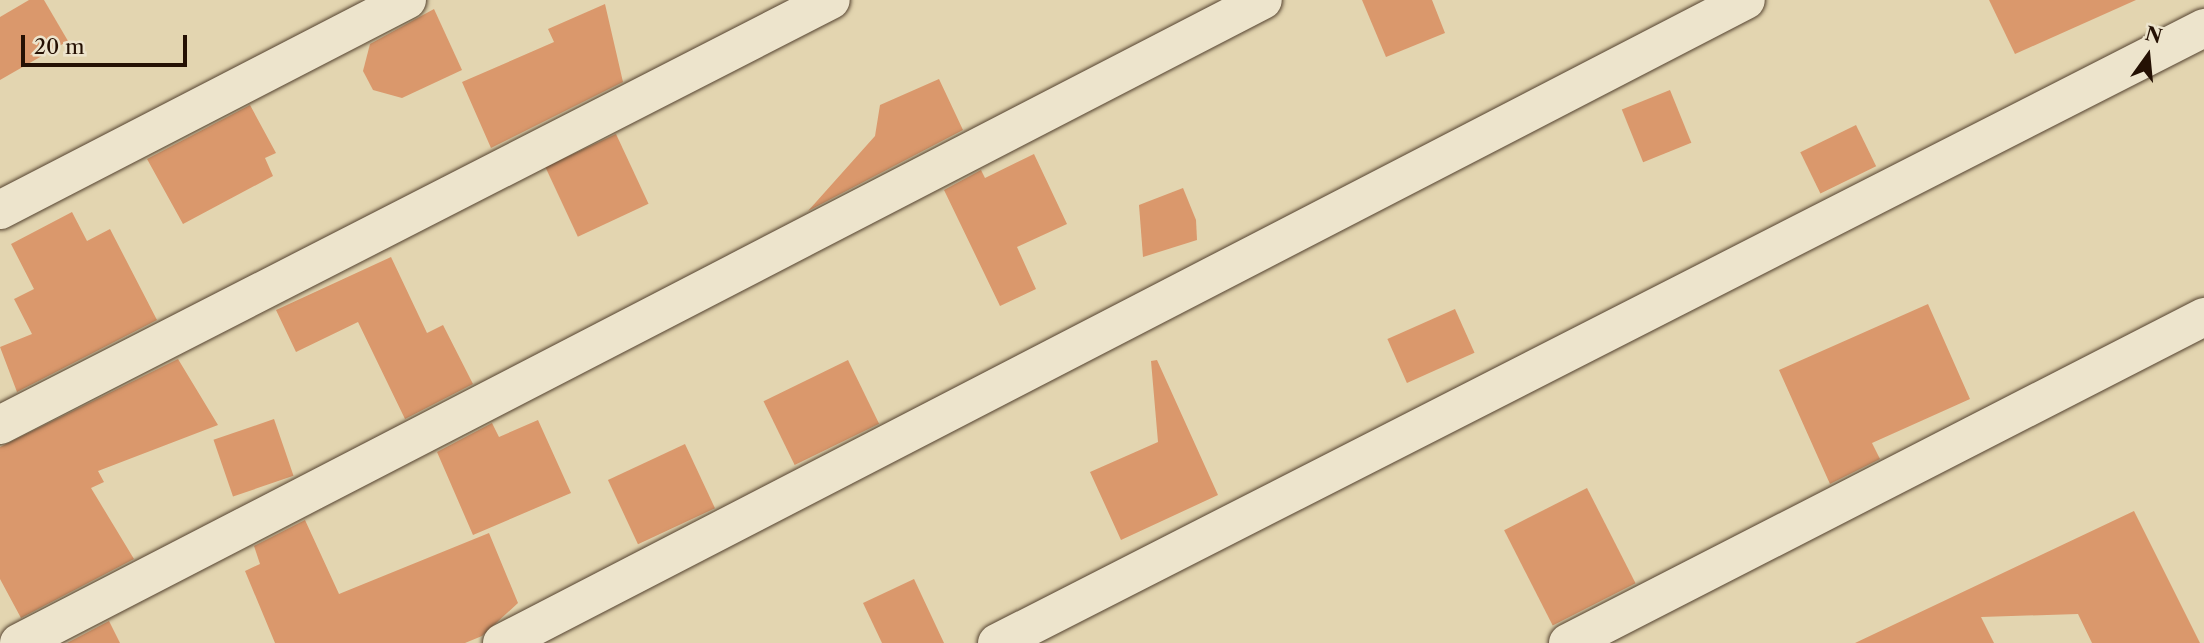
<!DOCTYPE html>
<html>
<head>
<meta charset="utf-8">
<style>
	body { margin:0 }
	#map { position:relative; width:2204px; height:643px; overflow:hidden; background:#e3d5b0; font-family:"Libre Caslon Text",serif }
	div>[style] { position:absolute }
	.building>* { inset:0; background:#da986c; transform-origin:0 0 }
	.roads { filter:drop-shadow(0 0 2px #54422f) drop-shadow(0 0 2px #54422f) }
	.minor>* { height:38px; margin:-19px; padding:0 19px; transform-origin:19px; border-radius:19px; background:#ede4cc }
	span { translate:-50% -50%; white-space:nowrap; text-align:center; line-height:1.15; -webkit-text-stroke:5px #ede4cc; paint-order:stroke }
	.north { position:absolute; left:2113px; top:21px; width:70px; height:70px; -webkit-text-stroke:5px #ede4cc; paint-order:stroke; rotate:15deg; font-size:19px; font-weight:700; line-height:28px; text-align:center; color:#251104 }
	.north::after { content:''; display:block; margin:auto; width:24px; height:32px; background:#251104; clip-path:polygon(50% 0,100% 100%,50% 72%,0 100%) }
	.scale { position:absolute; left:21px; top:35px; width:166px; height:32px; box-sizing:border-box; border:4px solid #251104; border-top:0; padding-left:9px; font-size:21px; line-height:24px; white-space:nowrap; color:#251104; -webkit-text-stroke:5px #ede4cc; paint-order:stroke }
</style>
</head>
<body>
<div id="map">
	<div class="building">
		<div style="clip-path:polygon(29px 0,44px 0,68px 41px,0 80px,0 17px)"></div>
		<div style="clip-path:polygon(1362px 0,1432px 0,1445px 33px,1386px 57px)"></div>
		<div style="clip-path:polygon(1989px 0,2136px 0,2015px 54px)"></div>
		<div style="clip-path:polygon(605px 4px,623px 82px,491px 148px,462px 82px,554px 42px,548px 29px)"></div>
		<div style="clip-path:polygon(434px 9px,462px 70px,402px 98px,373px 90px,363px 71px,370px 44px)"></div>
		<div style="clip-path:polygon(939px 79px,963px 130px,808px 211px,875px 136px,880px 105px)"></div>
		<div style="left:1670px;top:90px;width:57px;height:52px;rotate:68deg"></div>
		<div style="clip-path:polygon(250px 105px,276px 153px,265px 158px,273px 176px,183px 224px,147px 159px)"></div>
		<div style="left:1856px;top:125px;width:46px;height:62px;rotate:64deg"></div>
		<div style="left:616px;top:134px;width:77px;height:78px;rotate:65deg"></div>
		<div style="clip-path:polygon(1034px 154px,1067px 224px,1017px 247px,1036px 289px,1000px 306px,944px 190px,981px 170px,985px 178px)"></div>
		<div style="clip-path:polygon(1183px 188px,1196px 220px,1197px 240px,1143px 257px,1139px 205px)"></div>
		<div style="clip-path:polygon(72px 212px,87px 241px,110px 229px,157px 320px,17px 392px,0 347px,32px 334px,14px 299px,34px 289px,11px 244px)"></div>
		<div style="clip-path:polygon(391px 257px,427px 333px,443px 325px,473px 384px,405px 419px,358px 322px,296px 352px,276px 310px)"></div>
		<div style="clip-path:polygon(1928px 304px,1970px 399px,1872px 443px,1880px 459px,1830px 484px,1779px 370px)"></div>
		<div style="left:1455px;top:309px;width:48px;height:74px;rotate:66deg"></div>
		<div style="clip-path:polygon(178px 359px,218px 425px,98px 471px,104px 482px,91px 488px,134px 559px,21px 618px,0 579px,0 447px)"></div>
		<div style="left:848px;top:360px;width:71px;height:94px;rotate:64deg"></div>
		<div style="clip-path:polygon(1157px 360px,1218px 495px,1121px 540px,1090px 472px,1158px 442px,1151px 361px)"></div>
		<div style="left:274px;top:419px;width:60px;height:64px;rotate:71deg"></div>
		<div style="clip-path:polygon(538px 420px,571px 493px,473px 535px,437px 452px,492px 423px,499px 437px)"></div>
		<div style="left:685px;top:444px;width:71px;height:85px;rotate:65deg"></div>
		<div style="left:1587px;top:488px;width:107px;height:93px;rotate:63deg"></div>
		<div style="clip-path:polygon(2134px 511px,2200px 643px,2092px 643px,2078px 614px,1981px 617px,1994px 643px,1855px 643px)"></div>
		<div style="clip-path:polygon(305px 520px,339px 594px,489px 533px,518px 603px,482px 636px,465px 643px,275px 643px,245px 571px,260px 564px,254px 546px)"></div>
		<div style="clip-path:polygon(914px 579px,944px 643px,882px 643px,863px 603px)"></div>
		<div style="clip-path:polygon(109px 621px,120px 643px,67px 643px)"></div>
	</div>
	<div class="roads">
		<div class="minor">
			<div style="left:0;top:210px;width:458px;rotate:-27.3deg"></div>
			<div style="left:0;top:425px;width:933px;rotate:-27.09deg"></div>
			<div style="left:19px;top:643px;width:1400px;rotate:-27.33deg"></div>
			<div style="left:502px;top:643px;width:1400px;rotate:-27.33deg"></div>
			<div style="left:997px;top:643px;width:1355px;rotate:-27deg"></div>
			<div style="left:1568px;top:643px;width:715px;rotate:-27.14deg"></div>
		</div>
	</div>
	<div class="north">N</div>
	<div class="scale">20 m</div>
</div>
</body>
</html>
